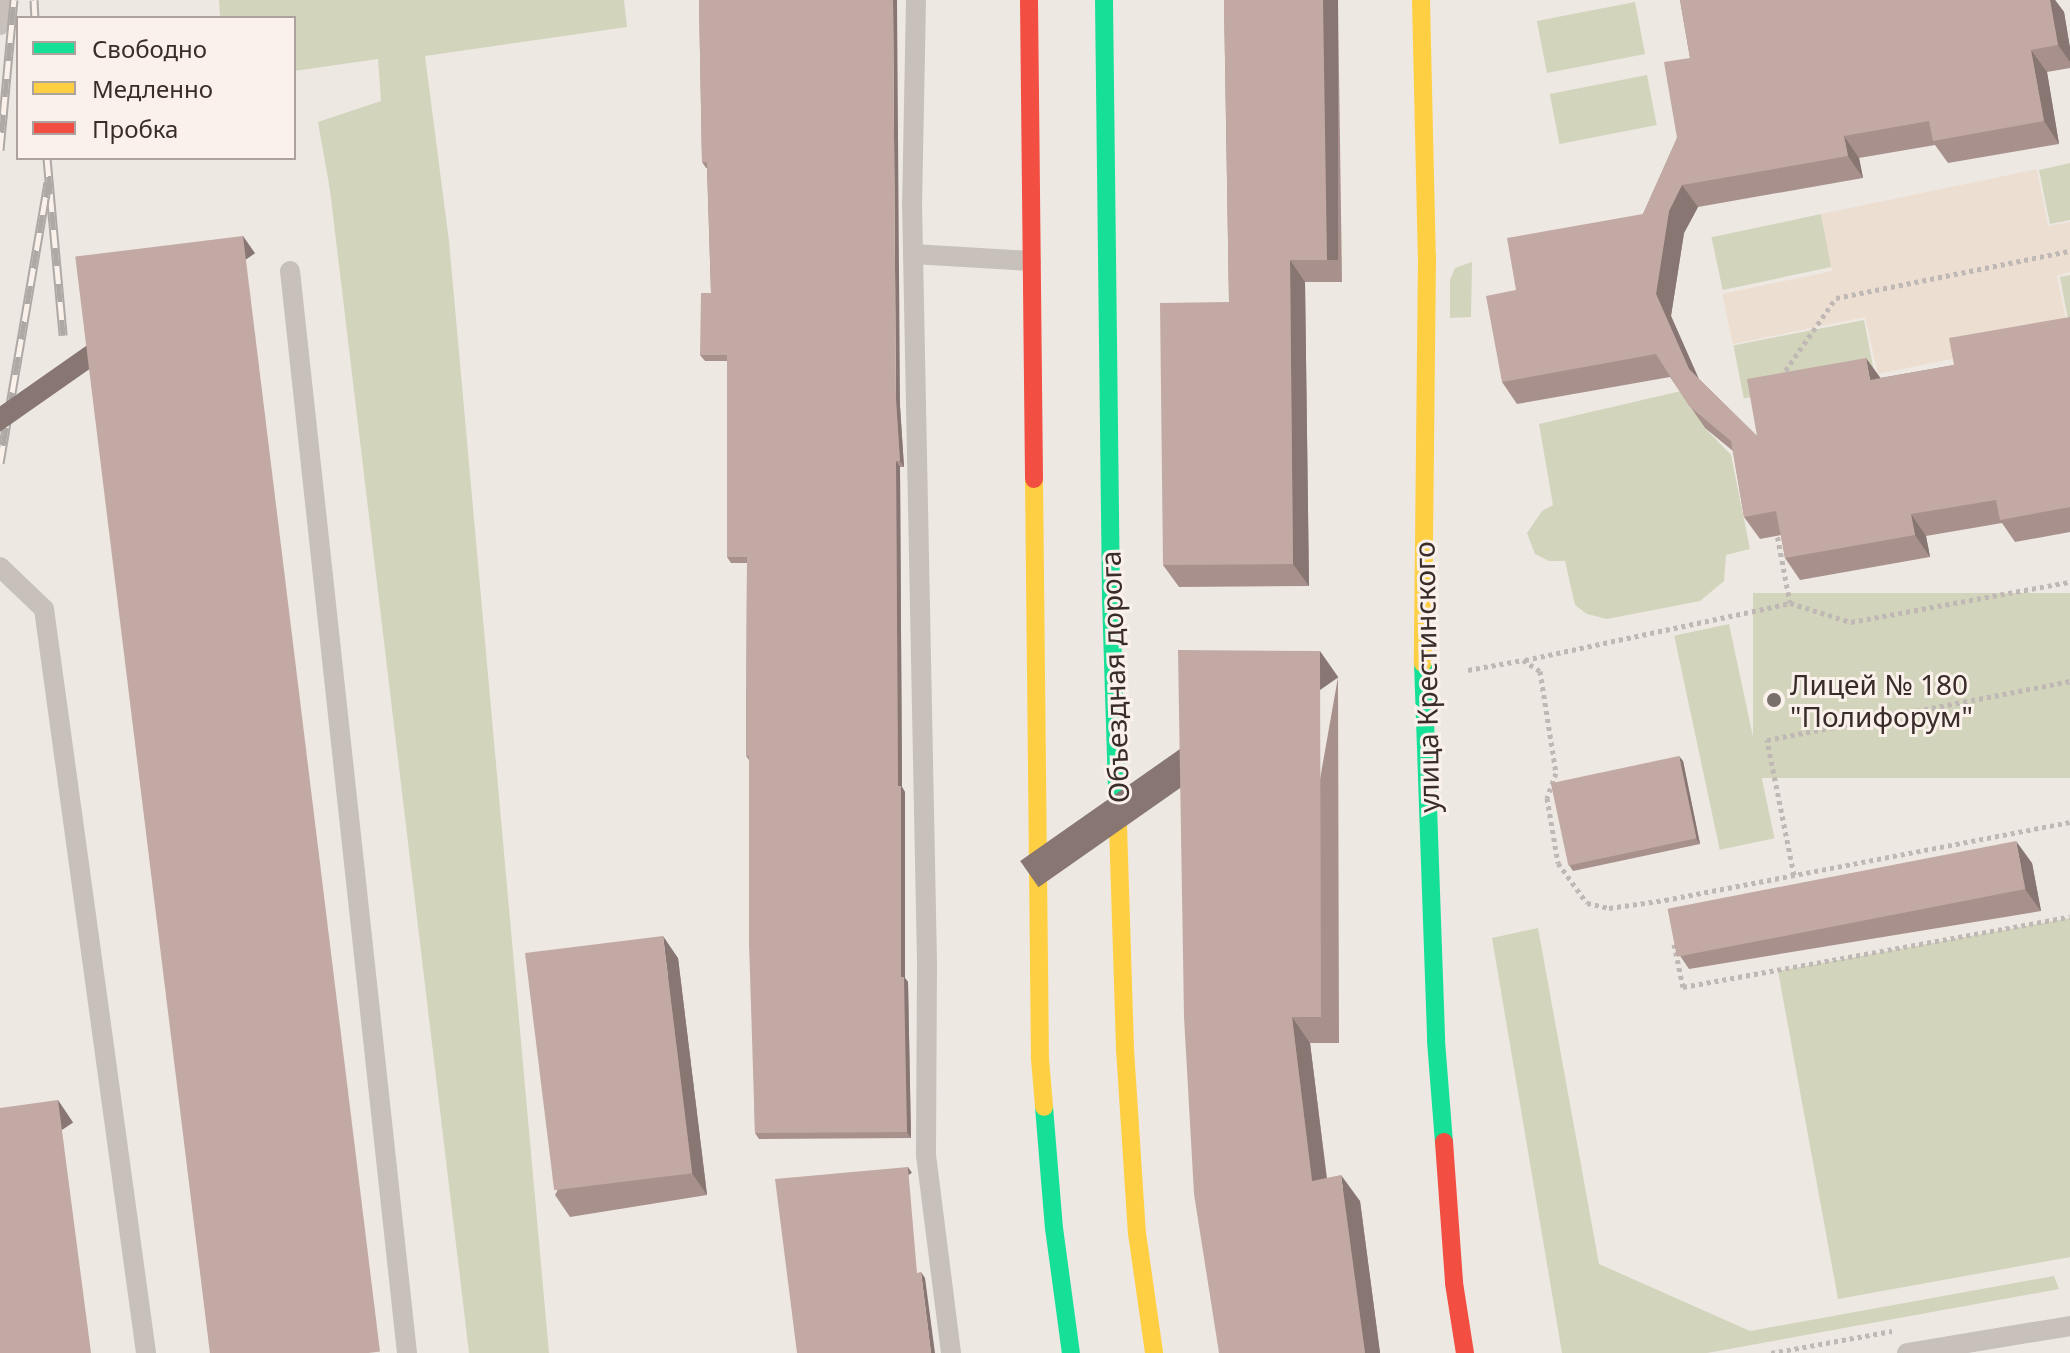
<!DOCTYPE html>
<html>
<head>
<meta charset="utf-8">
<style>
	body { margin:0 }
	#map { position:relative; width:2070px; height:1353px; overflow:hidden; background:#eee8e3; font-family:"Noto Sans",sans-serif }
	div>[style] { position:absolute }
	.green>* { inset:0; background:#d2d4bc; transform-origin:0 0 }
	.plaza>* { inset:0; background:#edded2 }
	.path>* { height:5px; margin-top:-2.5px; transform-origin:0; background:repeating-linear-gradient(90deg,#c0b8b4 0 4px,transparent 0 8px) }
	.lane>* { height:20px; margin:-10px; padding:0 10px; transform-origin:10px; border-radius:10px; background:#c8c0bb }
	.fast>* { height:18px; margin:-9px; padding:0 9px; transform-origin:9px; border-radius:9px; background:#16e098 }
	.slow>* { height:18px; margin:-9px; padding:0 9px; transform-origin:9px; border-radius:9px; background:#ffcf43 }
	.jam>* { height:18px; margin:-9px; padding:0 9px; transform-origin:9px; border-radius:9px; background:#f24e42 }
	.rail>* { height:9px; margin-top:-4.5px; transform-origin:0; background:repeating-linear-gradient(90deg,#fbf1eb 0 18px,#afa9a6 0 36px); box-sizing:border-box; border-block:2px solid #afa9a6 }
	.wall>* { inset:0; background:#a8918d }
	.shaded-wall>* { inset:0; background:#887673; transform-origin:0 0 }
	.building>* { inset:0; background:#c3a9a4; transform-origin:0 0 }
	.dots>* { width:22px; height:22px; translate:-50% -50%; box-sizing:border-box; border:4px solid #fbf1eb; border-radius:50% }
	span { translate:-50% -50%; white-space:nowrap; text-align:center; line-height:1.15; -webkit-text-stroke:6px #fbf1eb; paint-order:stroke }
	.street-label { font-size:28px; color:#392c29 }
	.poi-label { font-size:28px; color:#392c29 }
	.left { translate:0 -50%; text-align:left }
	.legend { position:absolute; left:16px; top:16px; width:280px; height:144px; box-sizing:border-box; background:#fbf1eb; border:2px solid #ada29d; margin:0; padding:10px 14px; list-style:none; font-size:24px; color:#392c29 }
	.legend li { display:flex; align-items:center; gap:16px; height:40px }
	.legend b { width:40px; border:2px solid #ada29d }
</style>
</head>
<body>
<div id="map">
	<div class="green">
		<div style="clip-path:polygon(219px 0,624px 0,627px 27px,425px 56px,449px 241px,549px 1353px,469px 1353px,330px 190px,318px 122px,381px 101px,378px 59px,294px 71px,294px 18px,220px 18px)"></div>
		<div style="left:1635px;top:2px;width:53px;height:100px;rotate:79deg"></div>
		<div style="left:1647px;top:75px;width:51px;height:99px;rotate:79deg"></div>
		<div style="clip-path:polygon(2070px 163px,2070px 220px,2050px 224px,2039px 170px)"></div>
		<div style="left:1821px;top:214px;width:54px;height:112px;rotate:78deg"></div>
		<div style="clip-path:polygon(1472px 262px,1471px 317px,1450px 318px,1450px 280px,1455px 268px)"></div>
		<div style="clip-path:polygon(2070px 275px,2070px 330px,2060px 277px)"></div>
		<div style="left:1864px;top:320px;width:54px;height:133px;rotate:79deg"></div>
		<div style="clip-path:polygon(1681px 391px,1704px 427px,1731px 455px,1750px 549px,1726px 555px,1724px 581px,1700px 601px,1607px 619px,1587px 614px,1575px 605px,1565px 561px,1549px 561px,1535px 554px,1527px 533px,1542px 511px,1553px 505px,1539px 424px)"></div>
		<div style="left:2070px;top:593px;width:185px;height:317px;rotate:90deg"></div>
		<div style="left:1729px;top:624px;width:219px;height:56px;rotate:78deg"></div>
		<div style="clip-path:polygon(2070px 918px,2070px 1257px,1838px 1299px,1778px 971px)"></div>
		<div style="clip-path:polygon(1538px 928px,1599px 1264px,1750px 1331px,2054px 1276px,2059px 1289px,1707px 1353px,1562px 1353px,1492px 938px)"></div>
	</div>
	<div class="plaza">
		<div style="clip-path:polygon(2037px 169px,2048px 226px,2070px 222px,2070px 272px,2057px 276px,2069px 335px,1878px 374px,1865px 317px,1733px 344px,1722px 294px,1832px 271px,1821px 214px)"></div>
	</div>
	<div class="path">
		<div style="left:1781px;top:377px;width:96px;rotate:-55.2deg"></div>
		<div style="left:1836px;top:298px;width:239px;rotate:-11.4deg"></div>
		<div style="left:1776px;top:529px;width:75px;rotate:79.3deg"></div>
		<div style="left:1790px;top:603px;width:64px;rotate:17.3deg"></div>
		<div style="left:1851px;top:622px;width:223px;rotate:-10.4deg"></div>
		<div style="left:1525px;top:660px;width:271px;rotate:-12.1deg"></div>
		<div style="left:1468px;top:670px;width:56px;rotate:-10.3deg"></div>
		<div style="left:1523px;top:660px;width:20px;rotate:33deg"></div>
		<div style="left:1540px;top:671px;width:103px;rotate:81.1deg"></div>
		<div style="left:1556px;top:773px;width:27px;rotate:110deg"></div>
		<div style="left:1547px;top:798px;width:66px;rotate:80.4deg"></div>
		<div style="left:1558px;top:863px;width:49px;rotate:54.1deg"></div>
		<div style="left:1587px;top:903px;width:23px;rotate:13deg"></div>
		<div style="left:1609px;top:908px;width:57px;rotate:-8.1deg"></div>
		<div style="left:1665px;top:900px;width:412px;rotate:-10.9deg"></div>
		<div style="left:1794px;top:875px;width:138px;rotate:-101.3deg"></div>
		<div style="left:1767px;top:740px;width:309px;rotate:-11deg"></div>
		<div style="left:1674px;top:944px;width:44px;rotate:78.2deg"></div>
		<div style="left:1683px;top:987px;width:393px;rotate:-10.3deg"></div>
		<div style="left:1771px;top:1353px;width:123px;rotate:-10.3deg"></div>
	</div>
	<div class="lane">
		<div style="left:916px;top:0;width:202px;rotate:91.1deg"></div>
		<div style="left:912px;top:202px;width:761px;rotate:88.87deg"></div>
		<div style="left:927px;top:963px;width:192px;rotate:90.3deg"></div>
		<div style="left:926px;top:1155px;width:200px;rotate:82.8deg"></div>
		<div style="left:0;top:25px;width:26px;rotate:-77deg"></div>
		<div style="left:913px;top:254px;width:118px;rotate:3.4deg"></div>
		<div style="left:290px;top:271px;width:1088px;rotate:83.83deg"></div>
		<div style="left:0;top:567px;width:61px;rotate:43.7deg"></div>
		<div style="left:44px;top:609px;width:751px;rotate:82.19deg"></div>
		<div style="left:1907px;top:1353px;width:165px;rotate:-9.4deg"></div>
	</div>
	<div class="fast">
		<div style="left:1104px;top:0;width:598px;rotate:89.33deg"></div>
		<div style="left:1111px;top:598px;width:227px;rotate:88.2deg"></div>
		<div style="left:1423px;top:663px;width:378px;rotate:88deg"></div>
		<div style="left:1436px;top:1041px;width:101px;rotate:85.5deg"></div>
		<div style="left:1044px;top:1107px;width:121px;rotate:85.3deg"></div>
		<div style="left:1054px;top:1228px;width:126px;rotate:82.3deg"></div>
	</div>
	<div class="slow">
		<div style="left:1421px;top:0;width:256px;rotate:88.7deg"></div>
		<div style="left:1427px;top:256px;width:407px;rotate:90.6deg"></div>
		<div style="left:1034px;top:479px;width:580px;rotate:89.41deg"></div>
		<div style="left:1040px;top:1059px;width:48px;rotate:85.2deg"></div>
		<div style="left:1118px;top:825px;width:224px;rotate:88.2deg"></div>
		<div style="left:1125px;top:1049px;width:184px;rotate:86.3deg"></div>
		<div style="left:1137px;top:1233px;width:121px;rotate:81.9deg"></div>
	</div>
	<div class="jam">
		<div style="left:1029px;top:0;width:479px;rotate:89.4deg"></div>
		<div style="left:1444px;top:1142px;width:141px;rotate:85.9deg"></div>
		<div style="left:1454px;top:1283px;width:71px;rotate:81.1deg"></div>
	</div>
	<div class="rail">
		<div style="left:34px;top:0;width:18px;rotate:87deg"></div>
		<div style="left:0;top:150px;width:151px;rotate:-84.7deg"></div>
		<div style="left:47px;top:158px;width:178px;rotate:84.8deg"></div>
		<div style="left:0;top:463px;width:285px;rotate:-80.3deg"></div>
	</div>
	<div class="wall">
		<div style="clip-path:polygon(699px 0,900px 406px,904px 467px,900px 467px,902px 787px,905px 792px,905px 978px,908px 982px,911px 1138px,759px 1139px,755px 1133px,749px 760px,746px 756px,747px 563px,731px 563px,727px 557px,727px 361px,705px 361px,700px 355px,711px 293px,707px 168px,706px 168px,702px 162px)"></div>
		<div style="clip-path:polygon(1224px 0,1338px 0,1342px 282px,1305px 282px,1309px 586px,1179px 587px,1163px 565px,1229px 302px)"></div>
		<div style="clip-path:polygon(1680px 0,2055px 0,2064px 12px,2070px 48px,2070px 68px,2047px 72px,2059px 144px,1948px 163px,1935px 145px,1859px 158px,1863px 178px,1698px 207px,1684px 233px,1671px 316px,1699px 379px,1757px 436px,1880px 378px,1954px 365px,2070px 317px,2070px 532px,2015px 542px,2002px 523px,1926px 536px,1930px 557px,1800px 580px,1785px 558px,1781px 535px,1760px 539px,1744px 517px,1733px 451px,1705px 428px,1670px 377px,1517px 404px,1502px 382px,1516px 290px,1643px 214px,1677px 138px,1690px 58px)"></div>
		<div style="clip-path:polygon(1338px 677px,1339px 1043px,1310px 1043px,1327px 1178px,1360px 1201px,1380px 1353px,1219px 1353px)"></div>
		<div style="clip-path:polygon(1683px 761px,1700px 844px,1573px 871px,1569px 865px)"></div>
		<div style="clip-path:polygon(2032px 863px,2041px 911px,1689px 969px,1674px 947px)"></div>
		<div style="clip-path:polygon(678px 958px,707px 1195px,570px 1217px,555px 1195px)"></div>
	</div>
	<div class="shaded-wall">
		<div style="clip-path:polygon(893px 0,897px 0,900px 406px,904px 467px,900px 461px,896px 400px)"></div>
		<div style="left:1323px;top:0;width:15px;height:260px"></div>
		<div style="clip-path:polygon(2050px 0,2055px 0,2064px 12px,2070px 48px,2070px 62px,2058px 45px)"></div>
		<div style="clip-path:polygon(2031px 50px,2047px 72px,2059px 144px,2044px 121px)"></div>
		<div style="clip-path:polygon(1844px 136px,1859px 158px,1863px 178px,1848px 156px)"></div>
		<div style="clip-path:polygon(1682px 185px,1698px 207px,1684px 233px,1671px 316px,1704px 391px,1689px 369px,1656px 294px,1669px 211px)"></div>
		<div style="left:243px;top:236px;width:21px;height:1124px;rotate:55deg"></div>
		<div style="clip-path:polygon(1290px 260px,1305px 282px,1309px 586px,1293px 564px)"></div>
		<div style="clip-path:polygon(1866px 358px,1882px 380px,1870px 380px)"></div>
		<div style="clip-path:polygon(896px 461px,900px 467px,902px 787px,905px 792px,905px 978px,908px 982px,911px 1138px,907px 1132px,901px 977px,898px 786px)"></div>
		<div style="clip-path:polygon(1911px 514px,1926px 536px,1930px 557px,1915px 535px)"></div>
		<div style="left:1320px;top:651px;width:32px;height:366px;rotate:55deg"></div>
		<div style="clip-path:polygon(1679px 756px,1683px 761px,1700px 844px,1696px 838px)"></div>
		<div style="clip-path:polygon(2016px 841px,2032px 863px,2041px 911px,2025px 889px)"></div>
		<div style="clip-path:polygon(663px 936px,678px 958px,707px 1195px,692px 1173px)"></div>
		<div style="clip-path:polygon(1292px 1017px,1310px 1043px,1330px 1206px,1312px 1181px)"></div>
		<div style="left:58px;top:1100px;width:27px;height:255px;rotate:56deg"></div>
		<div style="left:908px;top:1167px;width:7px;height:106px;rotate:56deg"></div>
		<div style="clip-path:polygon(1341px 1175px,1360px 1201px,1380px 1353px,1365px 1353px)"></div>
		<div style="clip-path:polygon(921px 1272px,925px 1278px,935px 1353px,931px 1353px)"></div>
	</div>
	<div class="building">
		<div style="clip-path:polygon(699px 0,893px 0,896px 400px,900px 461px,896px 461px,898px 786px,901px 786px,901px 977px,904px 977px,907px 1132px,755px 1133px,749px 943px,749px 756px,746px 756px,747px 557px,727px 557px,727px 355px,700px 355px,701px 293px,711px 293px,707px 162px,702px 162px)"></div>
		<div style="clip-path:polygon(1224px 0,1323px 0,1327px 260px,1290px 260px,1293px 564px,1163px 565px,1160px 303px,1229px 302px)"></div>
		<div style="clip-path:polygon(1680px 0,2050px 0,2058px 45px,2031px 50px,2044px 121px,1933px 141px,1929px 121px,1844px 136px,1848px 156px,1682px 185px,1669px 211px,1656px 294px,1689px 369px,1757px 436px,1747px 379px,1866px 358px,1870px 380px,1954px 365px,1949px 338px,2070px 317px,2070px 507px,2000px 520px,1996px 500px,1911px 514px,1915px 535px,1785px 558px,1776px 511px,1744px 517px,1731px 441px,1689px 406px,1656px 354px,1502px 382px,1486px 296px,1516px 290px,1507px 238px,1643px 214px,1677px 138px,1664px 62px,1690px 58px)"></div>
		<div style="left:243px;top:236px;width:1124px;height:169px;rotate:83deg"></div>
		<div style="clip-path:polygon(1178px 650px,1320px 651px,1321px 1017px,1292px 1017px,1312px 1181px,1341px 1175px,1365px 1353px,1219px 1353px,1194px 1194px,1184px 1017px)"></div>
		<div style="left:1679px;top:756px;width:84px;height:131px;rotate:78deg"></div>
		<div style="left:2016px;top:841px;width:49px;height:355px;rotate:79deg"></div>
		<div style="left:663px;top:936px;width:239px;height:139px;rotate:83deg"></div>
		<div style="clip-path:polygon(58px 1100px,91px 1353px,0 1353px,0 1108px)"></div>
		<div style="clip-path:polygon(908px 1167px,917px 1273px,921px 1272px,931px 1353px,797px 1353px,775px 1179px)"></div>
	</div>
	<div class="dots">
		<div style="left:1774px;top:700px;background:#786e6a"></div>
	</div>
	<div class="street-label">
		<span style="left:1114px;top:677px;rotate:-92deg">Объездная дорога</span>
		<span style="left:1426px;top:677px;rotate:-91deg">улица Крестинского</span>
	</div>
	<div class="poi-label">
		<span class="left" style="left:1790px;top:700px">Лицей № 180<br>"Полифорум"</span>
	</div>
	<ul class="legend">
	<li><b style="height:10px;background:#16e098"></b>Свободно</li>
	<li><b style="height:10px;background:#ffcf43"></b>Медленно</li>
	<li><b style="height:10px;background:#f24e42"></b>Пробка</li>
	</ul>
</div>
</body>
</html>
